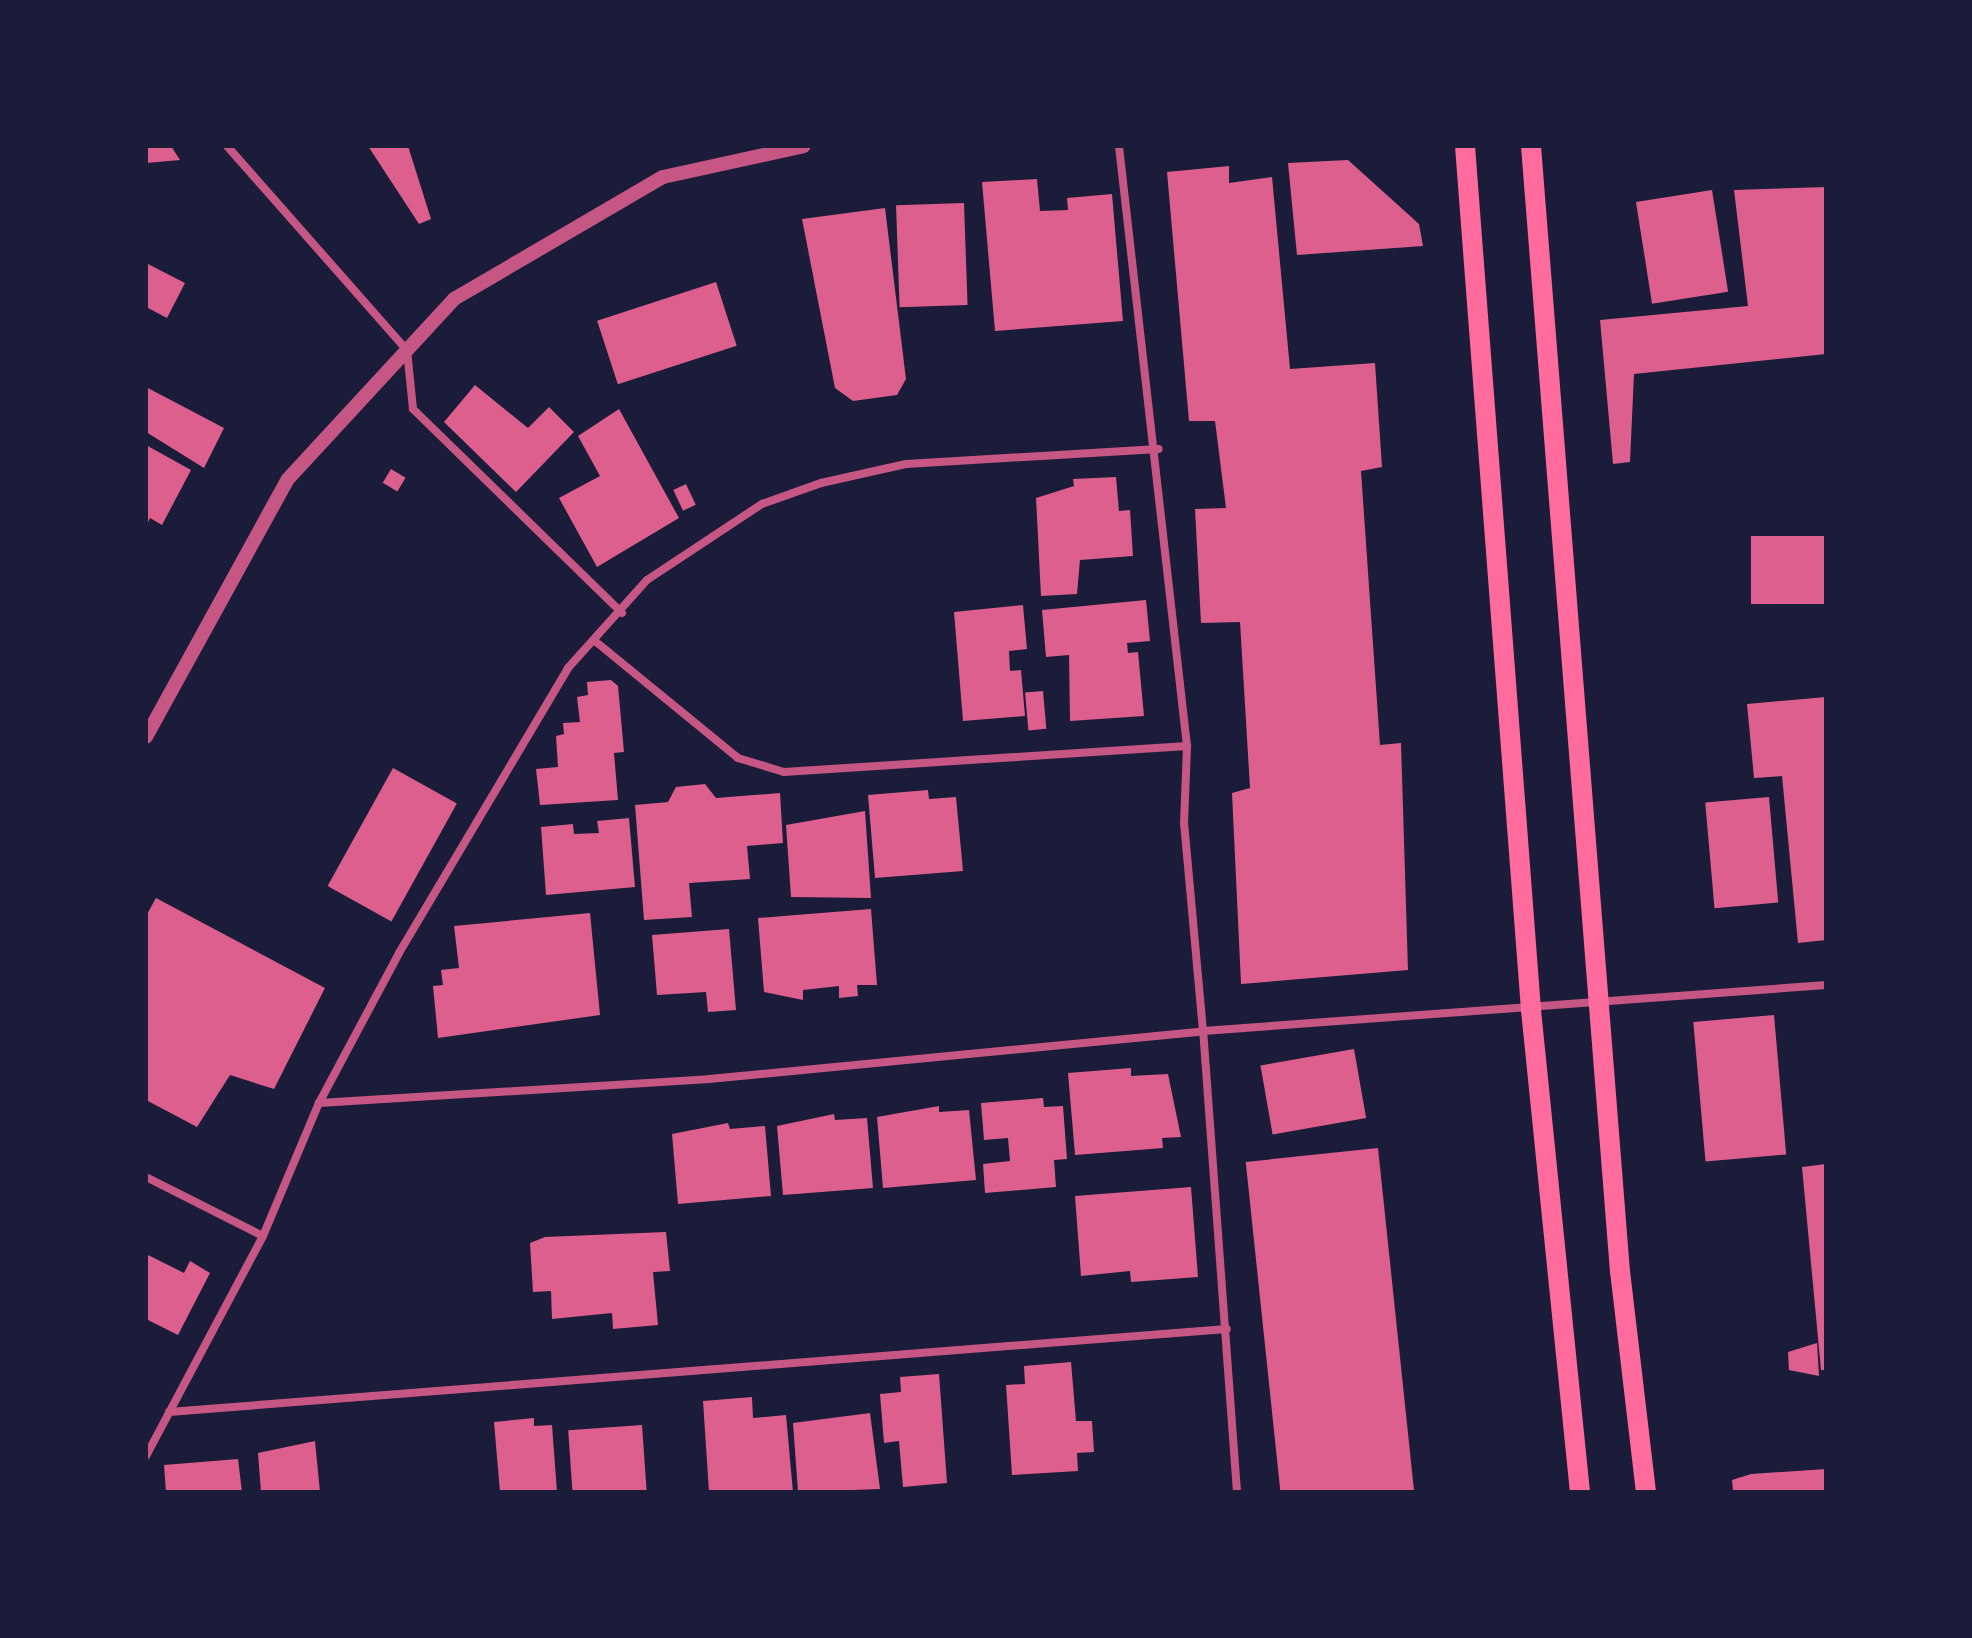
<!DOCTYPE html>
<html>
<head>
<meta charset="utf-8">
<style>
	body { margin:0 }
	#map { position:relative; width:1972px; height:1638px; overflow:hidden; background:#1b1b3a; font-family:Signika,sans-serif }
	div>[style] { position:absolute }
	.building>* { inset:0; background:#dd5f8e; transform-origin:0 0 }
	.minor>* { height:8px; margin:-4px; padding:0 4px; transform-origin:4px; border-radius:4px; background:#c65784 }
	.tertiary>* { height:14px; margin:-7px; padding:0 7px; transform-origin:7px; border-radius:7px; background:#c65784 }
	.primary>* { height:20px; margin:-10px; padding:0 10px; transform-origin:10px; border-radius:10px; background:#ff6b9d }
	span { translate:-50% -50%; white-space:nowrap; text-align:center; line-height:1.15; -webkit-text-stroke:6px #1b1b3a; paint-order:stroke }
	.frame { position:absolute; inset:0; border:148px solid #1b1b3a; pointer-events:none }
</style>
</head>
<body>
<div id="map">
	<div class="building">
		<div style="clip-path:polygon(146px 146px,171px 146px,180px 160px,146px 163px)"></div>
		<div style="clip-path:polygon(368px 146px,408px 146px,431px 219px,419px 224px)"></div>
		<div style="clip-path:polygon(1348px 160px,1419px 224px,1423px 246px,1297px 255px,1288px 163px)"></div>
		<div style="clip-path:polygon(1229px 166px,1229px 183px,1272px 177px,1290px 369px,1375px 363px,1382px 467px,1361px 471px,1380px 745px,1401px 743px,1408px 970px,1241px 984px,1232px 793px,1250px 788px,1240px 622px,1201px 623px,1195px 509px,1226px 508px,1215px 421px,1189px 421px,1167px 172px)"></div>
		<div style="clip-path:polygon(1037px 179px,1040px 211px,1068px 210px,1067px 198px,1112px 194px,1123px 321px,995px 331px,982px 182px)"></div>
		<div style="clip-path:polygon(1826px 187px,1826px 354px,1634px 374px,1630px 462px,1613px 464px,1600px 320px,1748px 306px,1734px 190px)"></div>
		<div style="left:1712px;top:190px;width:103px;height:77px;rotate:81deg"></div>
		<div style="left:964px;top:203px;width:102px;height:68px;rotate:88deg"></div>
		<div style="clip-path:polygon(885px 208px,906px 379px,897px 395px,853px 401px,835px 388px,802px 219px)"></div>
		<div style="clip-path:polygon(146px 263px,185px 283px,167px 318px,146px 307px)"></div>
		<div style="left:716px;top:282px;width:67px;height:125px;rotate:72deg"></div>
		<div style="clip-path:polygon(475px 385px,528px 428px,549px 407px,574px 432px,516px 492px,444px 422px)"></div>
		<div style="clip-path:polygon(146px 387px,224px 428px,204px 468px,146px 432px)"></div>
		<div style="clip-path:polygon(619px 409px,679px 518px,597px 567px,559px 498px,600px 476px,578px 436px)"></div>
		<div style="clip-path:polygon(146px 445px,191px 470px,162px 525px,150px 518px,146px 527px)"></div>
		<div style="left:391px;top:469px;width:17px;height:16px;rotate:31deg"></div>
		<div style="clip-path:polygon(1116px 477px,1119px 511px,1130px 510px,1133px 556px,1080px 560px,1077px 594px,1041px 596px,1036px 498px,1074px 486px,1073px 479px)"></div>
		<div style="left:686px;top:484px;width:23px;height:14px;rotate:65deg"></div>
		<div style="left:1826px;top:536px;width:68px;height:75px;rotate:90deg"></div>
		<div style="clip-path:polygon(1146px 600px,1150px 641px,1127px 643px,1128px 653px,1138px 652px,1144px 716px,1070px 721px,1069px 655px,1046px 657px,1042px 610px)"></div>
		<div style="clip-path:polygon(1023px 605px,1027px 649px,1009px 651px,1010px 671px,1021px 670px,1025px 716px,963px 721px,954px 612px)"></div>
		<div style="clip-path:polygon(611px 680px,618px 686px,624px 752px,614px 753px,618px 800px,540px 805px,536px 769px,558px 767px,556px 736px,564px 734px,563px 723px,580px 722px,577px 697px,588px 695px,587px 682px)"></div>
		<div style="left:1043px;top:691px;width:38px;height:18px;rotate:85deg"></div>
		<div style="clip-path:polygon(1826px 697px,1826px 940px,1798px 943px,1782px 776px,1754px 778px,1747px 704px)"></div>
		<div style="left:393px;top:768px;width:73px;height:135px;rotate:29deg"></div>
		<div style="clip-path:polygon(705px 784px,716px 798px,780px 793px,783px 843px,747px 846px,750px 879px,689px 883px,692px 917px,644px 920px,635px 805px,668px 802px,676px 787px)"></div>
		<div style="clip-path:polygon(928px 790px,929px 799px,956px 797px,963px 871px,875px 878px,868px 795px)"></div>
		<div style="left:1769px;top:797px;width:106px;height:64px;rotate:85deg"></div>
		<div style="clip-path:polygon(865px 811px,871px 898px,791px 897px,786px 825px)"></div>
		<div style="clip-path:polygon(629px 818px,635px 887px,546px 895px,541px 827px,573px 824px,574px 834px,599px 833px,597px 821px)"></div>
		<div style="clip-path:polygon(156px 898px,325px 988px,274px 1089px,230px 1075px,197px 1127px,146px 1100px,146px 916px)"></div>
		<div style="clip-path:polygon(871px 909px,877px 985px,857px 985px,858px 996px,839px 998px,839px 986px,803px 990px,803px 1000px,764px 992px,758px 918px)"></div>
		<div style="clip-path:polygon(590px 913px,600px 1015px,438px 1038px,433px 986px,443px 985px,441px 970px,459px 968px,454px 926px)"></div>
		<div style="clip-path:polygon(729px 929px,736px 1010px,708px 1012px,706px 992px,657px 995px,652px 935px)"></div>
		<div style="left:1774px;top:1015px;width:140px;height:81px;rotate:85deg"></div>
		<div style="left:1354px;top:1049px;width:70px;height:95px;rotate:80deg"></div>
		<div style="clip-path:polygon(1131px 1068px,1131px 1076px,1168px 1074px,1181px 1137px,1162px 1138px,1163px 1148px,1075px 1155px,1068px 1073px)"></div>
		<div style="clip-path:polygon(1043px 1098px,1044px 1107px,1063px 1106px,1067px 1159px,1054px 1160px,1056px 1187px,985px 1193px,983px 1164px,1010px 1161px,1008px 1138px,984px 1140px,981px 1103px)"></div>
		<div style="clip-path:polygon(939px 1106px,939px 1112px,969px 1110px,976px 1180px,883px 1188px,877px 1117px)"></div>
		<div style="clip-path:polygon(834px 1114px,835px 1120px,867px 1118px,873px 1188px,783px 1195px,777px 1126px)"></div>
		<div style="clip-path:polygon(728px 1123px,730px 1129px,765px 1126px,771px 1196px,678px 1204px,672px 1134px)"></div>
		<div style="left:1378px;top:1148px;width:346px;height:133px;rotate:84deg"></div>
		<div style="clip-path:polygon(1826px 1164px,1826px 1370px,1821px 1370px,1802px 1167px)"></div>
		<div style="clip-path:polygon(1191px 1187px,1198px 1277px,1131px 1282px,1130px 1271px,1081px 1276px,1075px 1196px)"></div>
		<div style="clip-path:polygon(666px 1232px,670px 1271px,653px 1272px,658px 1325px,613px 1329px,612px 1313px,552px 1319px,551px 1291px,533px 1292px,530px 1243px,545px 1237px)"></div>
		<div style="clip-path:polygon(146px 1254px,184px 1273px,190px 1261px,210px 1273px,178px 1335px,146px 1319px)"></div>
		<div style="clip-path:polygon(1817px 1343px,1819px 1376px,1789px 1370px,1788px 1352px)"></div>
		<div style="clip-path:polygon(1071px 1362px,1076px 1421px,1092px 1421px,1094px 1452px,1077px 1453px,1078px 1471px,1012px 1475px,1006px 1385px,1025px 1384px,1024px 1366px)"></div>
		<div style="clip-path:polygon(939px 1374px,947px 1483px,903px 1487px,899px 1441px,884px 1443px,880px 1394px,901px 1392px,900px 1377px)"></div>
		<div style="clip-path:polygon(752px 1397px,753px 1418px,786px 1415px,793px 1492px,709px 1492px,703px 1401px)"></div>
		<div style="clip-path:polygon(870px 1413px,880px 1489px,798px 1492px,793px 1423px)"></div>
		<div style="clip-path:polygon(534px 1418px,534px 1426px,552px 1425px,557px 1492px,500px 1492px,494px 1422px)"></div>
		<div style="left:642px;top:1425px;width:67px;height:74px;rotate:86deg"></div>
		<div style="clip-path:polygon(315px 1441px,320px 1492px,261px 1492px,258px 1453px)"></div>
		<div style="clip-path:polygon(238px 1459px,242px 1492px,166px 1492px,164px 1465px)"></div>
		<div style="clip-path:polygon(1826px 1469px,1826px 1492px,1733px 1491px,1732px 1480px,1751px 1474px)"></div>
	</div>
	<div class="minor">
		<div style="left:227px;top:146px;width:272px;rotate:48.6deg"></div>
		<div style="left:407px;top:350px;width:59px;rotate:84.2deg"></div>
		<div style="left:413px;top:409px;width:292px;rotate:44.3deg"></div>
		<div style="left:595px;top:641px;width:185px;rotate:39.3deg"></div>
		<div style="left:738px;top:758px;width:48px;rotate:16.9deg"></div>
		<div style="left:784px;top:772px;width:404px;rotate:-3.7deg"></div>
		<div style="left:319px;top:1103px;width:391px;rotate:-3.5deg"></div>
		<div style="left:709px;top:1079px;width:496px;rotate:-5.5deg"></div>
		<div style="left:1203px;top:1031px;width:208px;rotate:-95.2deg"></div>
		<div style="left:1184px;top:824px;width:78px;rotate:-87.8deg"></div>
		<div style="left:1187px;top:746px;width:604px;rotate:-96.47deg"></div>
		<div style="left:146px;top:1177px;width:131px;rotate:26.8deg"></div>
		<div style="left:263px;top:1236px;width:249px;rotate:118deg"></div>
		<div style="left:263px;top:1236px;width:144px;rotate:-67.2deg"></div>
		<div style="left:319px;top:1103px;width:170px;rotate:-61.9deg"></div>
		<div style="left:399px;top:953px;width:331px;rotate:-59.3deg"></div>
		<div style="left:568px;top:668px;width:118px;rotate:-48.1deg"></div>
		<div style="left:647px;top:580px;width:138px;rotate:-33.5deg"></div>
		<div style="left:762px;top:504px;width:63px;rotate:-19.6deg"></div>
		<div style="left:821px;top:483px;width:87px;rotate:-12.6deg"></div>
		<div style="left:906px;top:464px;width:253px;rotate:-3.4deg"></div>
		<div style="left:169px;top:1412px;width:1061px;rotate:-4.49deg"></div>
		<div style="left:1237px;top:1492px;width:462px;rotate:-94.2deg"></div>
		<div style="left:1203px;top:1031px;width:625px;rotate:-4.22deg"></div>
	</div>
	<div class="tertiary">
		<div style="left:146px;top:737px;width:294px;rotate:-61.2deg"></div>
		<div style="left:288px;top:479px;width:245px;rotate:-47.3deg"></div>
		<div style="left:454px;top:299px;width:242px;rotate:-30.3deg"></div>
		<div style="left:663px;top:177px;width:144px;rotate:-12.4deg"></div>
	</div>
	<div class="primary">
		<div style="left:1465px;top:146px;width:867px;rotate:85.63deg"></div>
		<div style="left:1531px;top:1010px;width:484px;rotate:84.2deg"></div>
		<div style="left:1531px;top:146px;width:1129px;rotate:85.48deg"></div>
		<div style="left:1620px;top:1271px;width:223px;rotate:83.3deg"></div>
	</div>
	<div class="frame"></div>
</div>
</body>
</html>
